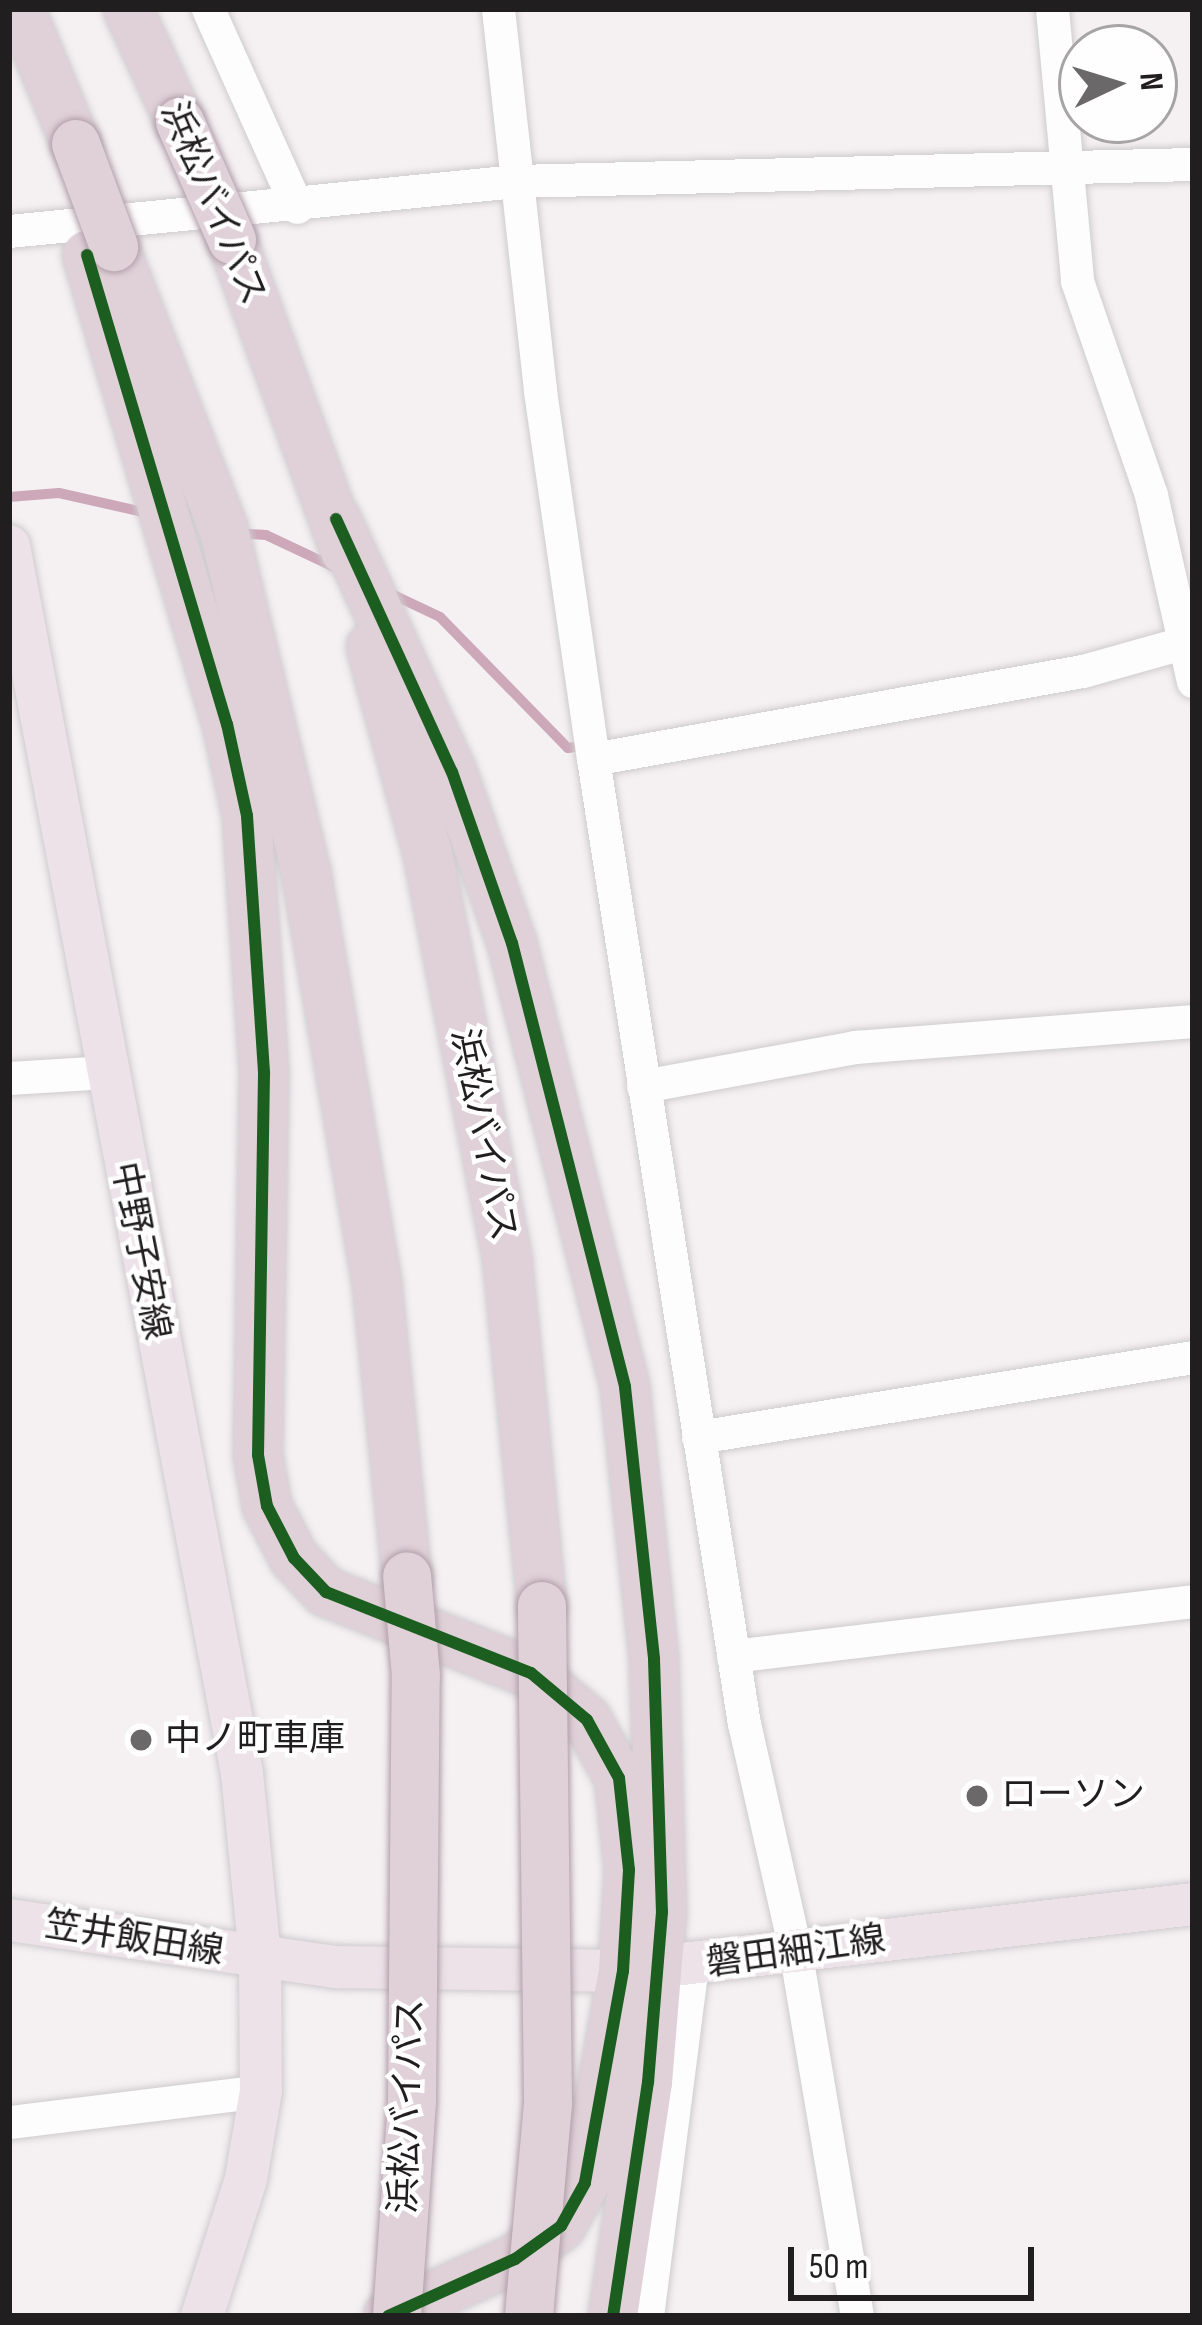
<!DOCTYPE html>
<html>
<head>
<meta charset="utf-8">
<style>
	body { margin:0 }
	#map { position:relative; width:1202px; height:2325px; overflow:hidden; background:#f5f0f2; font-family:"Sofia Sans Condensed","Noto Sans JP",sans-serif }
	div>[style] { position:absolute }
	.stream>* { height:10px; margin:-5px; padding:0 5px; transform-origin:5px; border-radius:5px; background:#cda8b9 }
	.roads { filter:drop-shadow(0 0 3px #cfccce) drop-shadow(0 0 3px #cfccce) }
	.minor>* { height:33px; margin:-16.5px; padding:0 16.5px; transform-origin:16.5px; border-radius:16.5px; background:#fefdfd }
	.major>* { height:42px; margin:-21px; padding:0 21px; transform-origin:21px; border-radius:21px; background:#ece2e7 }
	.highway>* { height:48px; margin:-24px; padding:0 24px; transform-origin:24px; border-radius:24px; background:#e0d1d8 }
	.bridges { filter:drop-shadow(0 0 3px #b09fa8) drop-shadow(0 0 3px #b09fa8) }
	.highway-bridge>* { height:48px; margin:-24px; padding:0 24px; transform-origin:24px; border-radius:24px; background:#e0d1d8 }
	.cycleway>* { height:12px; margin:-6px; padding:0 6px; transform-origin:6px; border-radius:6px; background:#1b5e20 }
	.dots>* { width:33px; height:33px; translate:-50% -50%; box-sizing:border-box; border:6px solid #fefefe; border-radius:50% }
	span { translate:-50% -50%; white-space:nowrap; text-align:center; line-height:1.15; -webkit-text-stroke:9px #fefefe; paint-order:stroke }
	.street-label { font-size:36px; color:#211e1f }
	.poi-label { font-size:36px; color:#211e1f }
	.left { translate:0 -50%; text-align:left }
	.frame { position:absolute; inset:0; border:12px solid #211e1f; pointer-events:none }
	.north { position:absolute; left:1058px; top:24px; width:120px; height:120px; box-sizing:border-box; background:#fefefe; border:3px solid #a6a4a5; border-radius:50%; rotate:86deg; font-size:33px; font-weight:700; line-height:48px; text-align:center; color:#211e1f }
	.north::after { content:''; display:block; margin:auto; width:42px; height:54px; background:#6b6869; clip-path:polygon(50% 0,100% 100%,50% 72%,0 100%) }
	.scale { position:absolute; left:788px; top:2247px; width:246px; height:54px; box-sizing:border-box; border:6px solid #211e1f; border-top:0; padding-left:15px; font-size:36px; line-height:42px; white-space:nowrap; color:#211e1f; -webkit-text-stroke:9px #fefefe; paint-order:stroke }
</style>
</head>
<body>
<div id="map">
	<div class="stream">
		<div style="left:9px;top:497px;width:50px;rotate:-4.6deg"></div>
		<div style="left:59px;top:493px;width:90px;rotate:12.8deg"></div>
		<div style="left:236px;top:533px;width:30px;rotate:4deg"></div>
		<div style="left:266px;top:535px;width:77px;rotate:25.2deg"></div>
		<div style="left:385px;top:591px;width:61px;rotate:25.3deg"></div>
		<div style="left:440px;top:617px;width:183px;rotate:45.7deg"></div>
		<div style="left:568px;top:748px;width:7px;rotate:-8deg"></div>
	</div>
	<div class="roads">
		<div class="minor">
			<div style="left:208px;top:9px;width:217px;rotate:65.8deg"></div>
			<div style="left:498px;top:9px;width:384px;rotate:83.7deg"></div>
			<div style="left:540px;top:391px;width:372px;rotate:81.8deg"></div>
			<div style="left:1052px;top:9px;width:273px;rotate:84.7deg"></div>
			<div style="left:1077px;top:281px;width:226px;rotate:70.9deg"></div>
			<div style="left:1151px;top:495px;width:191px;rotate:77.3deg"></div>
			<div style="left:9px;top:231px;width:509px;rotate:-5.63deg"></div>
			<div style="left:516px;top:181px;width:677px;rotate:-1.44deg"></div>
			<div style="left:9px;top:1078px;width:98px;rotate:-3.5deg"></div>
			<div style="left:643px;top:1086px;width:216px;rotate:-10.4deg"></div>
			<div style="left:855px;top:1047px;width:339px;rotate:-4.4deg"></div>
			<div style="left:698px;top:1437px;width:501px;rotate:-9.18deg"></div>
			<div style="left:733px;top:1656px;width:463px;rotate:-6.8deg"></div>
			<div style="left:9px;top:2122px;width:254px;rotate:-7deg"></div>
			<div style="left:647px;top:2316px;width:353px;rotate:-82.7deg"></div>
			<div style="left:857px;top:2316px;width:367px;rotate:-99.6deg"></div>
			<div style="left:796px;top:1954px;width:236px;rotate:-102.7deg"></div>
			<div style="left:744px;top:1724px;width:977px;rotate:-98.89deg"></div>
			<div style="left:593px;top:759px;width:498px;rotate:-10.2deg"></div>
			<div style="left:1083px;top:671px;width:114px;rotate:-15.7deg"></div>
		</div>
		<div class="major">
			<div style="left:9px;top:546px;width:1249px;rotate:79.25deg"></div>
			<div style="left:242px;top:1773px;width:186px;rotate:84.4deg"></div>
			<div style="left:260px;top:1958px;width:133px;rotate:89.6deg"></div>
			<div style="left:261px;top:2091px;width:89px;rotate:99.7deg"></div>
			<div style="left:246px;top:2179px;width:144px;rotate:107.8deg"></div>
			<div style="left:9px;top:1920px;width:330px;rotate:8.2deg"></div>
			<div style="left:336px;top:1967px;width:287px;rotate:0.8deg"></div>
			<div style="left:623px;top:1971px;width:574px;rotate:-6.7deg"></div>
		</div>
		<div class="highway">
			<div style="left:20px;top:9px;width:146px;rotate:67.5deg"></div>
			<div style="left:128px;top:9px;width:124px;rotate:65.3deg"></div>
			<div style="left:232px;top:240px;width:331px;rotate:70deg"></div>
			<div style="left:114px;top:247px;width:305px;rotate:68.8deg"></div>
			<div style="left:224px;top:531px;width:357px;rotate:76.5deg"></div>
			<div style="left:307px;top:878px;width:411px;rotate:80.2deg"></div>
			<div style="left:377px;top:1283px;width:295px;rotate:84.2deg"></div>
			<div style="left:87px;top:255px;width:489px;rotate:73.4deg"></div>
			<div style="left:227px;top:724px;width:94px;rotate:77.7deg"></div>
			<div style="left:247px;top:816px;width:259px;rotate:86.2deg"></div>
			<div style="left:264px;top:1074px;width:381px;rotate:90.9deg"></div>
			<div style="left:258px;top:1455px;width:52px;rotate:80deg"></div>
			<div style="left:267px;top:1506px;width:59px;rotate:62.6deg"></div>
			<div style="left:294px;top:1558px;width:47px;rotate:46.7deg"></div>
			<div style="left:326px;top:1592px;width:220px;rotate:21.6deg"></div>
			<div style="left:531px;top:1673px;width:73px;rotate:40deg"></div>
			<div style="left:587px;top:1720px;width:66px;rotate:61.1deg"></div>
			<div style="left:619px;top:1778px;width:93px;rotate:83.8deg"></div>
			<div style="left:629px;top:1870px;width:101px;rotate:93.4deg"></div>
			<div style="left:623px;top:1971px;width:215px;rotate:100.2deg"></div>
			<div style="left:585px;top:2183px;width:49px;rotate:119.2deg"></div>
			<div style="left:561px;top:2226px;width:57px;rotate:144.3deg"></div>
			<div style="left:515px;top:2259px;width:139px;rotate:155.8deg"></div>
			<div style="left:336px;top:519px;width:278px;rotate:65.4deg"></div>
			<div style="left:452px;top:772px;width:181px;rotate:70.7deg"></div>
			<div style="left:512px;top:943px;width:458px;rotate:75.7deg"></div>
			<div style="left:625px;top:1387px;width:274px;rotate:83.9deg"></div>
			<div style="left:654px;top:1659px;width:253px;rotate:88.2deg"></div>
			<div style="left:662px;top:1912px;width:171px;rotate:94.7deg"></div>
			<div style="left:648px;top:2082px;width:237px;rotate:98.5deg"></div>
			<div style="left:371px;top:647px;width:215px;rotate:74.6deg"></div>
			<div style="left:428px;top:854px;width:410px;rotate:78.9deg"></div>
			<div style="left:507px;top:1256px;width:352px;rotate:84.3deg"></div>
		</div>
	</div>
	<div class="bridges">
		<div class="highway-bridge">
			<div style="left:180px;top:122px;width:129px;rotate:66.2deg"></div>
			<div style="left:76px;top:144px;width:110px;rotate:69.7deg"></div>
			<div style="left:397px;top:2316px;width:215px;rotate:-86deg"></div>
			<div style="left:412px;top:2102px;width:426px;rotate:-89.5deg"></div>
			<div style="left:416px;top:1676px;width:100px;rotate:-95.1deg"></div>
			<div style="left:529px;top:2316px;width:215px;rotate:-84.9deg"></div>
			<div style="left:548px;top:2102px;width:496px;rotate:-90.7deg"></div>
		</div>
	</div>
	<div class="cycleway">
		<div style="left:87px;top:255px;width:489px;rotate:73.4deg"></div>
		<div style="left:227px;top:724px;width:94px;rotate:77.7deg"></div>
		<div style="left:247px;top:816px;width:259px;rotate:86.2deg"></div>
		<div style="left:264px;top:1074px;width:381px;rotate:90.9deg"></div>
		<div style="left:258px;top:1455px;width:52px;rotate:80deg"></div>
		<div style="left:267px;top:1506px;width:59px;rotate:62.6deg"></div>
		<div style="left:294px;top:1558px;width:47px;rotate:46.7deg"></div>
		<div style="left:326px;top:1592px;width:220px;rotate:21.6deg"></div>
		<div style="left:531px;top:1673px;width:73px;rotate:40deg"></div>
		<div style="left:587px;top:1720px;width:66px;rotate:61.1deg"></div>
		<div style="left:619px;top:1778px;width:93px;rotate:83.8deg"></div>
		<div style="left:629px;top:1870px;width:101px;rotate:93.4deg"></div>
		<div style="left:623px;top:1971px;width:215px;rotate:100.2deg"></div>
		<div style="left:585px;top:2183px;width:49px;rotate:119.2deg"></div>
		<div style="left:561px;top:2226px;width:57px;rotate:144.3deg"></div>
		<div style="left:515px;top:2259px;width:139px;rotate:155.8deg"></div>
		<div style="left:336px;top:519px;width:278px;rotate:65.4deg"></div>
		<div style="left:452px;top:772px;width:181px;rotate:70.7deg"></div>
		<div style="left:512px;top:943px;width:458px;rotate:75.7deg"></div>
		<div style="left:625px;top:1387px;width:274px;rotate:83.9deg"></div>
		<div style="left:654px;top:1659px;width:253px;rotate:88.2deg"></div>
		<div style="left:662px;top:1912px;width:171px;rotate:94.7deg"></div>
		<div style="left:648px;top:2082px;width:237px;rotate:98.5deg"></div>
	</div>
	<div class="dots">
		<div style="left:141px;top:1740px;background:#6b6869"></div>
		<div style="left:977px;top:1796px;background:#6b6869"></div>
	</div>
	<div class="street-label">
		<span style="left:213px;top:204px;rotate:67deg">浜松バイパス</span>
		<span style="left:483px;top:1135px;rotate:79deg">浜松バイパス</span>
		<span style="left:140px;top:1251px;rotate:79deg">中野子安線</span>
		<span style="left:134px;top:1939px;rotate:9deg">笠井飯田線</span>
		<span style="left:796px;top:1952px;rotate:-8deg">磐田細江線</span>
		<span style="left:408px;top:2106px;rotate:-88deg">浜松バイパス</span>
	</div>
	<div class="poi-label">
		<span class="left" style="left:165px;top:1740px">中ノ町車庫</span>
		<span class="left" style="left:1001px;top:1796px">ローソン</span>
	</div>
	<div class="frame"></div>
	<div class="north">N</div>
	<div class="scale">50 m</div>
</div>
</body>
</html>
